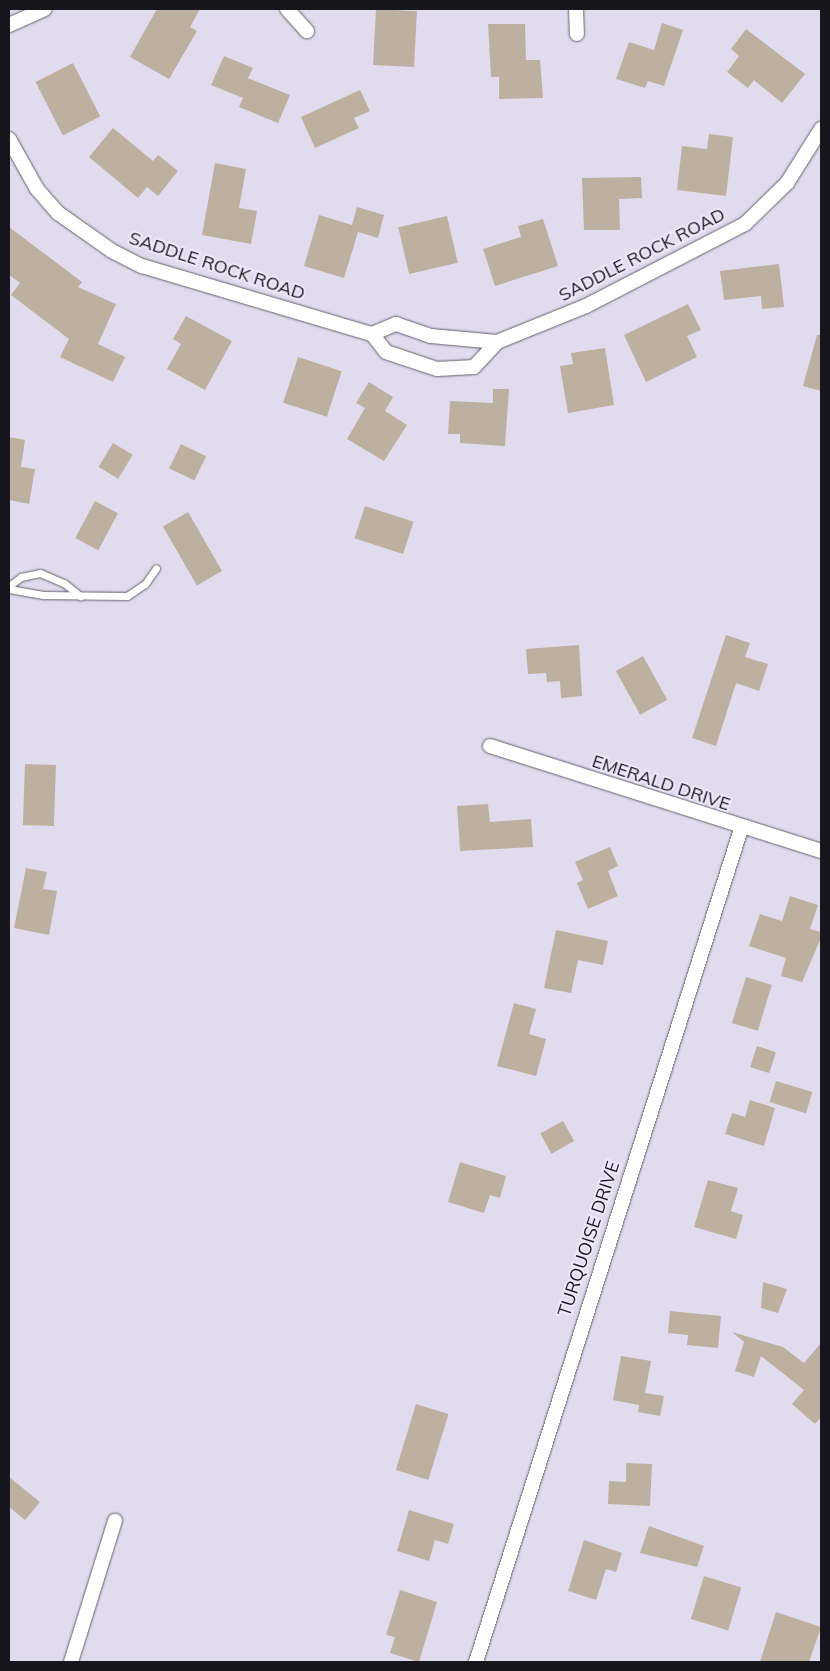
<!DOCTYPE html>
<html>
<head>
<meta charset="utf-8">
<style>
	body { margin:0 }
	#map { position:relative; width:830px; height:1671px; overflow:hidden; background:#e1dced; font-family:Mulish,sans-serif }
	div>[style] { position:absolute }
	.building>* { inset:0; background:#bcb0a1; transform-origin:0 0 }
	.roads { filter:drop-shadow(0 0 1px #666170) drop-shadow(0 0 1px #666170) }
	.service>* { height:7px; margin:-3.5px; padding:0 3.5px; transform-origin:3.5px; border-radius:3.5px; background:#fff }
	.minor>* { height:14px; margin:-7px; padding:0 7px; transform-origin:7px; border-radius:7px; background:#fff }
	span { translate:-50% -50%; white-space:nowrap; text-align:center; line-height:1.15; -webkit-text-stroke:4px #eee9fa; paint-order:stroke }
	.street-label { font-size:18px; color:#18161d }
	.frame { position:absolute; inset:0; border:10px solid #18161d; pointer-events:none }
</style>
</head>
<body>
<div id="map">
	<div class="building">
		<div style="clip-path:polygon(157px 9px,200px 9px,190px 27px,197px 31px,169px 79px,130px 57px)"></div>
		<div style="left:376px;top:9px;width:41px;height:56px;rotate:3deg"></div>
		<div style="clip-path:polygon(662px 23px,683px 30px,664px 86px,648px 81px,645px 88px,616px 79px,629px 42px,654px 50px)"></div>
		<div style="clip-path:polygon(488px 24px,525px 24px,526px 60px,540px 60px,543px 98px,499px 99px,499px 77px,491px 77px)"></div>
		<div style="clip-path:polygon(746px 29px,805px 74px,782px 103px,754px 80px,748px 88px,727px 72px,739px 56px,731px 49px)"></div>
		<div style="clip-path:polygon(224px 56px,253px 68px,248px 78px,290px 95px,278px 123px,239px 107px,243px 98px,211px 85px)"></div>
		<div style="left:73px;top:63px;width:60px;height:42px;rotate:63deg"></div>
		<div style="clip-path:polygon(360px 90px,370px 111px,354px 118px,359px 128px,315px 148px,301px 117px)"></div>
		<div style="clip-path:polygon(113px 128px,153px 161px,158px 155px,178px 171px,158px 196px,147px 187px,138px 198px,89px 157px)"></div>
		<div style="clip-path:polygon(709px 134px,733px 137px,726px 196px,677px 190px,682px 146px,707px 149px)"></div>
		<div style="clip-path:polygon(215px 163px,246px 169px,239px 208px,257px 211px,251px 244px,202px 235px)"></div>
		<div style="clip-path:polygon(641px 177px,642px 198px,619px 199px,620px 230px,584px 230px,582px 178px)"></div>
		<div style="clip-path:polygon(357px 207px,384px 215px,378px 238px,358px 232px,344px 278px,304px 266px,319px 215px,352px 225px)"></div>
		<div style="left:447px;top:216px;width:48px;height:50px;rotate:77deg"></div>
		<div style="clip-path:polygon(543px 219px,558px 266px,495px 286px,483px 249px,521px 237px,518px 226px)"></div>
		<div style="clip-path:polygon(9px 227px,82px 282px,78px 287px,116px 304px,98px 344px,125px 357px,113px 382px,60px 357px,69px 339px,11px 295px,20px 283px,9px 275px)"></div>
		<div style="clip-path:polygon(779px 264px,784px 307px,762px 309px,761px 296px,724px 300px,720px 271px)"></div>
		<div style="clip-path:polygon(688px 304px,701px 330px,687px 336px,697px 357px,646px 382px,624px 335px)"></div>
		<div style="clip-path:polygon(186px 316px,232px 341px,205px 390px,167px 369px,181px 344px,173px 339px)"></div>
		<div style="clip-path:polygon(817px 335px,821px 335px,821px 391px,803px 386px)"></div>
		<div style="clip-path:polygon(605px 348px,614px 405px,568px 413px,560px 366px,573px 364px,571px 353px)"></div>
		<div style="left:298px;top:357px;width:46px;height:48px;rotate:18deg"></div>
		<div style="clip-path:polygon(369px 382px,393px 397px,385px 411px,407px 425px,384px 461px,347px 439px,365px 408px,356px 403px)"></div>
		<div style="clip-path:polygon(493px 389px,509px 389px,505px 446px,460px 443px,460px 434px,448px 434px,450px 401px,493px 403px)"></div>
		<div style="clip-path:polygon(9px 437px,25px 440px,21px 467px,35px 469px,29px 504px,9px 500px)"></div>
		<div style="left:113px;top:443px;width:23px;height:28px;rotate:31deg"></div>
		<div style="left:181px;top:444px;width:28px;height:27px;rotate:26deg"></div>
		<div style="left:95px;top:501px;width:26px;height:42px;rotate:28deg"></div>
		<div style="left:365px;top:506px;width:51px;height:34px;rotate:18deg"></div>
		<div style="left:188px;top:512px;width:68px;height:29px;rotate:60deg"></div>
		<div style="clip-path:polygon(726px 635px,750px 643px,745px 657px,768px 664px,759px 691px,736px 683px,716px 746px,692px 738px)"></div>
		<div style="clip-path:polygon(579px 645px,582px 696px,561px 698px,560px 681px,547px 682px,546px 673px,528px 674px,526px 649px)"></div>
		<div style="left:643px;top:656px;width:50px;height:31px;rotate:61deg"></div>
		<div style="left:25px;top:764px;width:31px;height:61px;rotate:2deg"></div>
		<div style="clip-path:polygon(488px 804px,490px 822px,531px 819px,533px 847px,460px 851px,457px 806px)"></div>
		<div style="clip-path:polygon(610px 847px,618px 866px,608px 871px,618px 896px,588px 909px,577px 883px,583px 880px,575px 862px)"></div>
		<div style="clip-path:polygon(26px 868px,47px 872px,43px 889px,57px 891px,49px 935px,14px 928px)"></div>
		<div style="clip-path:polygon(790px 896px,818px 905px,810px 929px,821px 932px,821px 938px,802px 982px,781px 976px,786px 958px,749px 946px,760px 914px,782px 921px)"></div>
		<div style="clip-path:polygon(556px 930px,608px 941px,603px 965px,578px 960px,571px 993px,544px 988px)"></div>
		<div style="left:746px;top:977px;width:27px;height:48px;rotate:17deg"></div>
		<div style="clip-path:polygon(514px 1003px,536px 1009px,529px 1034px,546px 1039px,536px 1076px,497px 1066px)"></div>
		<div style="left:757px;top:1046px;width:20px;height:22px;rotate:18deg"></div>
		<div style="left:776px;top:1081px;width:38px;height:22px;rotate:17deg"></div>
		<div style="clip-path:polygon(750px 1100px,775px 1108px,764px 1146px,725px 1134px,732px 1113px,745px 1117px)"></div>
		<div style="left:563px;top:1121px;width:23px;height:26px;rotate:61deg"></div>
		<div style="clip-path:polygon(460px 1162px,506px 1176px,500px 1198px,490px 1195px,484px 1213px,448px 1202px)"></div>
		<div style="clip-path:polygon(708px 1180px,738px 1188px,731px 1211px,743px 1215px,736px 1239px,694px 1227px)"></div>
		<div style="clip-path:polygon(763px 1282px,787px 1289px,778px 1313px,761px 1308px)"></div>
		<div style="clip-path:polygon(670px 1311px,721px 1316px,718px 1348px,687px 1345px,688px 1335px,668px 1333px)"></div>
		<div style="clip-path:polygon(732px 1332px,783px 1347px,804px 1363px,821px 1343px,821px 1417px,815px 1424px,792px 1404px,804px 1390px,761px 1356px,754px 1377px,735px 1371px,744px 1342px)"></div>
		<div style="clip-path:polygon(621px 1356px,651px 1361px,645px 1393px,664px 1396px,660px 1416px,638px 1412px,639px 1405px,613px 1400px)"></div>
		<div style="left:416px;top:1404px;width:34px;height:69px;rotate:17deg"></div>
		<div style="clip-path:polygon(626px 1463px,652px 1464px,650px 1506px,608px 1504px,609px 1481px,626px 1482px)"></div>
		<div style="clip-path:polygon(9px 1477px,40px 1502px,25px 1520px,9px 1507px)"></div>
		<div style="clip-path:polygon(409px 1510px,454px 1524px,448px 1544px,435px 1540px,429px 1561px,397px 1551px)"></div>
		<div style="clip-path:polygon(649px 1526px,704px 1546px,697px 1567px,640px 1553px)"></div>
		<div style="clip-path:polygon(584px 1540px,622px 1553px,616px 1572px,606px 1569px,596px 1600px,568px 1591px)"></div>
		<div style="left:704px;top:1576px;width:39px;height:45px;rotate:17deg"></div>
		<div style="clip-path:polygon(400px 1590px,437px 1602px,419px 1662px,390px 1653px,395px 1637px,386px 1635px)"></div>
		<div style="clip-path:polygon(776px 1612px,821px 1627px,809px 1662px,760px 1662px)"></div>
	</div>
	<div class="roads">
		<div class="service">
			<div style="left:9px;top:586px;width:15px;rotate:-37deg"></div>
			<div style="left:21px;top:577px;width:19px;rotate:-12deg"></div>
			<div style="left:40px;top:573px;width:26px;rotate:23deg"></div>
			<div style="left:64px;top:583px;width:21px;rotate:39deg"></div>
			<div style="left:9px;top:589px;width:36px;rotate:10deg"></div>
			<div style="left:44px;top:595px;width:83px;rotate:0.7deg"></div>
			<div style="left:127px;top:596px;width:22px;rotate:-34deg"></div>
			<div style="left:145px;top:584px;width:19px;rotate:-55deg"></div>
		</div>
		<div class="minor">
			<div style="left:287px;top:9px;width:30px;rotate:48deg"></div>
			<div style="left:576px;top:9px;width:25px;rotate:88deg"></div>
			<div style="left:9px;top:25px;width:39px;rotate:-24deg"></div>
			<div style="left:9px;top:139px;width:57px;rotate:60.8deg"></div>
			<div style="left:37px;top:189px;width:32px;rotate:49deg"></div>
			<div style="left:58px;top:213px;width:66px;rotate:35.1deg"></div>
			<div style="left:112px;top:251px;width:34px;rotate:27deg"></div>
			<div style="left:142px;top:266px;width:240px;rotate:16.5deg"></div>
			<div style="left:372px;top:334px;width:23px;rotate:52deg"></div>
			<div style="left:386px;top:352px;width:54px;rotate:18.4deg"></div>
			<div style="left:437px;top:369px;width:37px;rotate:-3deg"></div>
			<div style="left:474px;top:367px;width:34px;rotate:-47deg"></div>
			<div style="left:372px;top:334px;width:26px;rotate:-23deg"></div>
			<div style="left:396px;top:324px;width:37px;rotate:19deg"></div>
			<div style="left:431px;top:336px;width:66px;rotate:5.2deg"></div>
			<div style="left:497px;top:342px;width:96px;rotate:-22deg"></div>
			<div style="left:586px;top:306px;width:179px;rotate:-27.3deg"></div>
			<div style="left:745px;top:224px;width:59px;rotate:-44.3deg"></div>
			<div style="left:787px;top:183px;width:64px;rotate:-57.8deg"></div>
			<div style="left:490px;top:746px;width:347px;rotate:17.6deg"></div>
			<div style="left:71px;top:1662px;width:148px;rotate:-72.7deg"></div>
			<div style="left:476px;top:1662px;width:874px;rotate:-72.35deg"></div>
		</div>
	</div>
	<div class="street-label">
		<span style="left:642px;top:255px;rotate:-27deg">SADDLE ROCK ROAD</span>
		<span style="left:217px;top:266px;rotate:18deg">SADDLE ROCK ROAD</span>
		<span style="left:661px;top:783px;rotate:18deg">EMERALD DRIVE</span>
		<span style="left:589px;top:1239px;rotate:-72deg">TURQUOISE DRIVE</span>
	</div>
	<div class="frame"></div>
</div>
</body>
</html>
